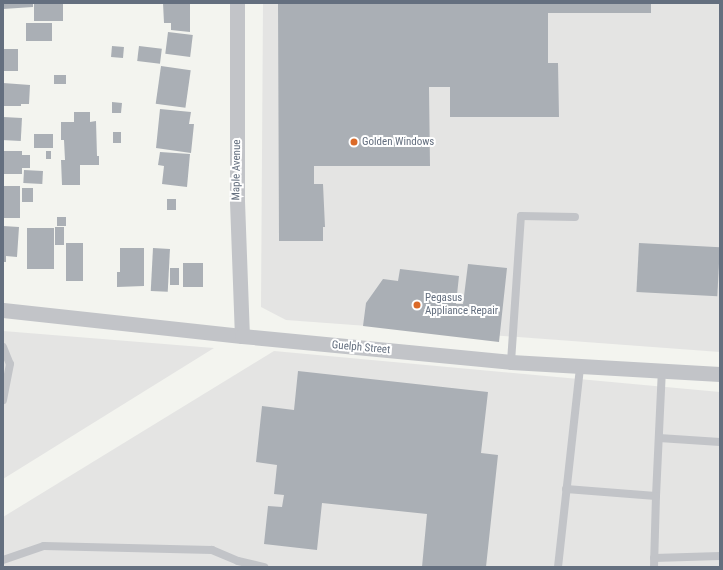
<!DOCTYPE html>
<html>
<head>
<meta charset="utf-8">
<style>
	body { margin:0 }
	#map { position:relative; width:723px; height:570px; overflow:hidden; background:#f3f4ef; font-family:"Roboto Condensed",sans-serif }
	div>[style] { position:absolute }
	.built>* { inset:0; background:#e4e4e3 }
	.building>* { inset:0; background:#aaafb5; transform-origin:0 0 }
	.lane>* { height:8px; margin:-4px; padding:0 4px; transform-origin:4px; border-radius:4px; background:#c2c4c8 }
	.street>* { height:15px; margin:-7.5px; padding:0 7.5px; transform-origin:7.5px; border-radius:7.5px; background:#c2c4c8 }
	.dots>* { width:11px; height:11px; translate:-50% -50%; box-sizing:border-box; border:2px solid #fff; border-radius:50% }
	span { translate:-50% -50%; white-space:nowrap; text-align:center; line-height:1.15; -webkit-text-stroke:4px #fff; paint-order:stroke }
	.poi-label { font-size:11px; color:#646f7f }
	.left { translate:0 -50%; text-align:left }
	.street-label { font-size:11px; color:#646f7f }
	.frame { position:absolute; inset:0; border:4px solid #646f7f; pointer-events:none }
</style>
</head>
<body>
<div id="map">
	<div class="built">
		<div style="clip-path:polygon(263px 3px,720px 3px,720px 352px,286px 320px,261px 307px)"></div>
		<div style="clip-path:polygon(3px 331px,214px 348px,3px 479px)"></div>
		<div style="clip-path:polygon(274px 351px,720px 392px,720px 567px,3px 567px,3px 517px)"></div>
	</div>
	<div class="building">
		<div style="clip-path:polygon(3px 3px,33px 3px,33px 7px,3px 9px)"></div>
		<div style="left:34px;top:3px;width:29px;height:18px"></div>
		<div style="clip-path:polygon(163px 3px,190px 3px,190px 32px,171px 30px,171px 23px,164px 23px)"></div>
		<div style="clip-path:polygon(278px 3px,651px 3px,651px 13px,548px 13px,548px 63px,558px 63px,559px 117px,450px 117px,450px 87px,429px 87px,430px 166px,314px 166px,314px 184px,323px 184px,325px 227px,323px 227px,323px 241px,279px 241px)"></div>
		<div style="left:26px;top:23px;width:26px;height:18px"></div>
		<div style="left:168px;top:32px;width:25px;height:22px;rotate:7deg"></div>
		<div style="left:112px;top:46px;width:12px;height:11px;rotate:5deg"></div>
		<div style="left:139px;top:46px;width:23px;height:15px;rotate:7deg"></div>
		<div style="left:3px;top:49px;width:15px;height:22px"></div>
		<div style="left:161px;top:66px;width:30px;height:38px;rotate:8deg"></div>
		<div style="left:54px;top:75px;width:12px;height:9px"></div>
		<div style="clip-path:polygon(3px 83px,30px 85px,29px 104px,21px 104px,21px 106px,3px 106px)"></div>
		<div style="clip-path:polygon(112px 102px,122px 103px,121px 113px,112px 113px)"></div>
		<div style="clip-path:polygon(160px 109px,191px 112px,189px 124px,194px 124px,191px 153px,156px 148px)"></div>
		<div style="clip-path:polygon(74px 112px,90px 112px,90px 122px,96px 121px,97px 156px,99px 156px,99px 165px,80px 165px,80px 185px,62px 185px,61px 160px,65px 160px,64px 140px,61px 140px,61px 122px,74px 122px)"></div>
		<div style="left:3px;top:117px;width:19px;height:23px;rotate:3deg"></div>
		<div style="left:113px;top:132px;width:8px;height:11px"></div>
		<div style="left:34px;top:134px;width:19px;height:14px"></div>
		<div style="clip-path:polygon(3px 151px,22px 151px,22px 155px,30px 155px,30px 168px,22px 168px,22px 174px,3px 174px)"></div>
		<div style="left:46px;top:151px;width:5px;height:8px"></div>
		<div style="clip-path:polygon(160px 152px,190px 154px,187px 187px,162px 184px,164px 166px,158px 165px)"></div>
		<div style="left:24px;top:170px;width:19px;height:13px;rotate:3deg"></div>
		<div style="left:3px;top:186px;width:17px;height:32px"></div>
		<div style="left:22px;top:188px;width:11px;height:14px"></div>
		<div style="left:167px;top:199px;width:9px;height:11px"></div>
		<div style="left:57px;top:217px;width:9px;height:9px"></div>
		<div style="clip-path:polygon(3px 226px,19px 227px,17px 257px,6px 256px,6px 262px,3px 262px)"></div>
		<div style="left:55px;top:227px;width:9px;height:18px"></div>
		<div style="left:27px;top:228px;width:27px;height:41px"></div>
		<div style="left:66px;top:243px;width:17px;height:38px"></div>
		<div style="left:639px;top:243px;width:81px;height:49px;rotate:3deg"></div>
		<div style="clip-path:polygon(120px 248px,144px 248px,144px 286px,117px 287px,117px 272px,120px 272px)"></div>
		<div style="left:153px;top:248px;width:17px;height:43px;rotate:3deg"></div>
		<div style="left:183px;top:263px;width:20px;height:24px"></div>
		<div style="clip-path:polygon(468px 264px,507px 268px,499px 342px,363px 326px,366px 303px,383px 279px,398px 281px,400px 269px,459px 276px,456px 304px,463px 304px)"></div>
		<div style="left:170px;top:268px;width:9px;height:17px"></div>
		<div style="clip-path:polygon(298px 371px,488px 392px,481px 453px,498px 455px,486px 567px,422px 567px,427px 514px,322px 503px,317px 550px,264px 544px,268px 506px,282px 507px,284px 495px,274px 494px,277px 465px,256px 462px,262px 406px,294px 410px)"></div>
	</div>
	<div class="lane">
		<div style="left:3px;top:347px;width:18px;rotate:68deg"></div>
		<div style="left:10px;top:364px;width:37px;rotate:101deg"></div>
		<div style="left:511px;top:362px;width:146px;rotate:-86.1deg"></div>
		<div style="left:521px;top:216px;width:54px;rotate:1.1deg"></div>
		<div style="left:659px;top:438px;width:61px;rotate:3.8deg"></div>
		<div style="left:566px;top:489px;width:90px;rotate:4.4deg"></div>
		<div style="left:656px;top:496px;width:125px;rotate:-87.3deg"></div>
		<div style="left:654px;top:558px;width:66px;rotate:-1.7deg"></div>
		<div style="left:3px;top:560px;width:43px;rotate:-18.9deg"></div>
		<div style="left:44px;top:546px;width:168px;rotate:1.4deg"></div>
		<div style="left:212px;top:550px;width:28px;rotate:23deg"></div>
		<div style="left:238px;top:561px;width:27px;rotate:13deg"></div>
		<div style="left:558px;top:567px;width:201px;rotate:-83.7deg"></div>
		<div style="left:654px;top:567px;width:71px;rotate:-88.4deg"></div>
	</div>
	<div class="street">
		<div style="left:237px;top:3px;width:198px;rotate:90deg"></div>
		<div style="left:237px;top:201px;width:135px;rotate:87.9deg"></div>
		<div style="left:3px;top:310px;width:240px;rotate:6.2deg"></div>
		<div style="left:242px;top:336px;width:270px;rotate:5.5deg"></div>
		<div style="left:511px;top:362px;width:209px;rotate:3.3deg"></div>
	</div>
	<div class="dots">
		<div style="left:354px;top:142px;background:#db6a28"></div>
		<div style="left:417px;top:305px;background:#db6a28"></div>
	</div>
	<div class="poi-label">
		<span class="left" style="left:362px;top:142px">Golden Windows</span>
		<span class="left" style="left:425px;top:305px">Pegasus<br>Appliance Repair</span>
	</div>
	<div class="street-label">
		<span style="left:237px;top:170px;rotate:-89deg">Maple Avenue</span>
		<span style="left:361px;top:348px;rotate:5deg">Guelph Street</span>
	</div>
	<div class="frame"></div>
</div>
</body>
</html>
